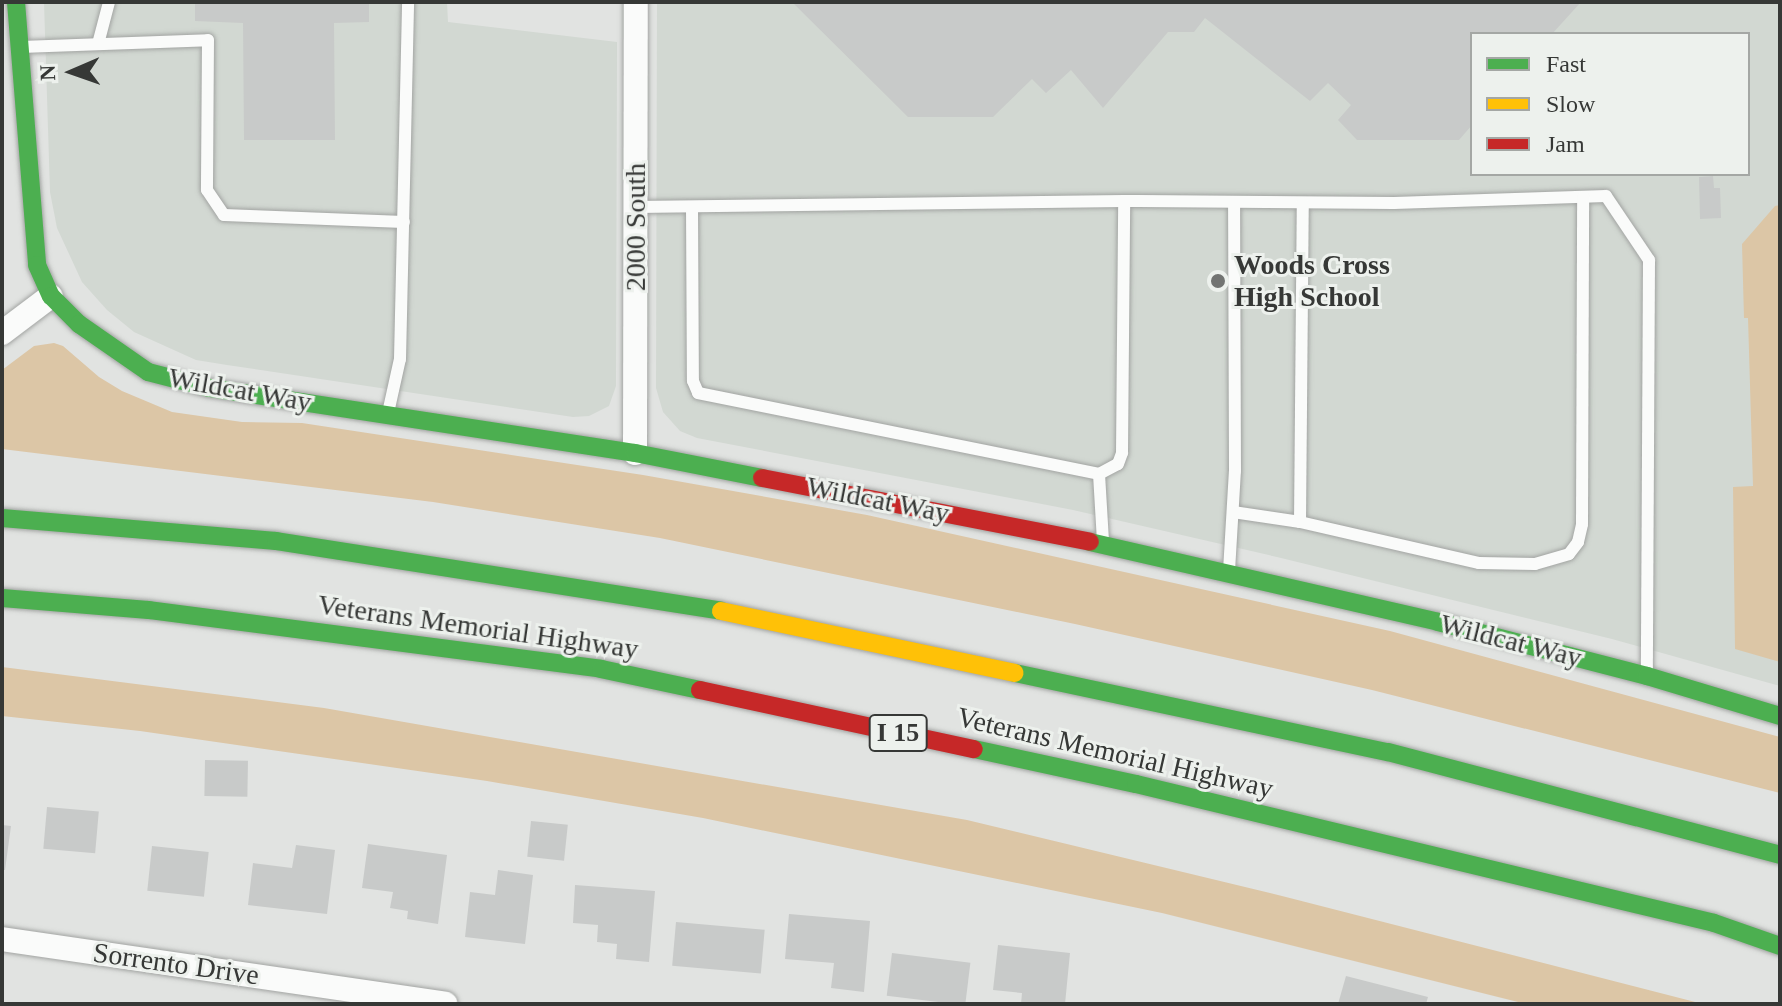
<!DOCTYPE html>
<html>
<head>
<meta charset="utf-8">
<style>
	body { margin:0 }
	#map { position:relative; width:1782px; height:1006px; overflow:hidden; background:#e1e3e1; font-family:Georgia,serif }
	div>[style] { position:absolute }
	.built>* { inset:0; background:#d2d8d2 }
	.green>* { inset:0; background:#dcc6a6 }
	.building>* { inset:0; background:#c8cac9; transform-origin:0 0 }
	.roads { filter:drop-shadow(0 0 2px #a2a4a2) drop-shadow(0 0 2px #a2a4a2) }
	.lane>* { height:12px; margin:-6px; padding:0 6px; transform-origin:6px; border-radius:6px; background:#fafbfa }
	.street>* { height:24px; margin:-12px; padding:0 12px; transform-origin:12px; border-radius:12px; background:#fafbfa }
	.fast>* { height:18px; margin:-9px; padding:0 9px; transform-origin:9px; border-radius:9px; background:#4caf50 }
	.slow>* { height:18px; margin:-9px; padding:0 9px; transform-origin:9px; border-radius:9px; background:#ffc107 }
	.jam>* { height:18px; margin:-9px; padding:0 9px; transform-origin:9px; border-radius:9px; background:#c62828 }
	.dots>* { width:22px; height:22px; translate:-50% -50%; box-sizing:border-box; border:4px solid #edf1ed; border-radius:50% }
	span { translate:-50% -50%; white-space:nowrap; text-align:center; line-height:1.15; -webkit-text-stroke:6px #edf1ed; paint-order:stroke }
	.shield-label span { padding:2px 6px; background:#edf1ed; border:2px solid; border-radius:6px; -webkit-text-stroke-width:0 }
	.shield-label { font-size:26px; color:#363836; font-weight:700 }
	.street-label { font-size:28px; color:#363836 }
	.poi-label { font-size:28px; color:#363836; font-weight:700 }
	.left { translate:0 -50%; text-align:left }
	.frame { position:absolute; inset:0; border:4px solid #363836; pointer-events:none }
	.legend { position:absolute; left:1470px; top:32px; width:280px; height:144px; box-sizing:border-box; background:#edf1ed; border:2px solid #a4a7a4; margin:0; padding:10px 14px; list-style:none; font-size:24px; color:#363836 }
	.legend li { display:flex; align-items:center; gap:16px; height:40px }
	.legend b { width:40px; border:2px solid #a4a7a4 }
	.north { position:absolute; left:32px; top:32px; width:80px; height:80px; -webkit-text-stroke:6px #edf1ed; paint-order:stroke; rotate:268deg; font-size:22px; font-weight:700; line-height:32px; text-align:center; color:#363836 }
	.north::after { content:''; display:block; margin:auto; width:28px; height:36px; background:#363836; clip-path:polygon(50% 0,100% 100%,50% 72%,0 100%) }
</style>
</head>
<body>
<div id="map">
	<div class="built">
		<div style="clip-path:polygon(44px 2px,447px 2px,448px 22px,617px 42px,616px 386px,609px 406px,589px 416px,573px 417px,227px 365px,196px 360px,134px 332px,107px 310px,82px 282px,57px 228px,50px 192px)"></div>
		<div style="clip-path:polygon(evenodd,657px 2px,1780px 2px,1780px 686px,1612px 639px,1277px 557px,1073px 510px,697px 438px,680px 431px,663px 412px,656px 388px,657px 2px,1472px 34px,1748px 34px,1748px 174px,1472px 174px,1472px 34px)"></div>
	</div>
	<div class="green">
		<div style="clip-path:polygon(1780px 205px,1780px 662px,1735px 649px,1733px 487px,1753px 486px,1748px 318px,1744px 318px,1742px 244px,1775px 206px)"></div>
		<div style="clip-path:polygon(54px 343px,63px 346px,99px 377px,122px 391px,172px 412px,242px 422px,302px 423px,643px 475px,867px 515px,1390px 631px,1780px 737px,1780px 793px,1372px 690px,1075px 624px,660px 538px,433px 502px,2px 449px,2px 370px,34px 346px)"></div>
		<div style="clip-path:polygon(2px 667px,324px 708px,967px 820px,1282px 896px,1703px 1004px,1526px 1004px,1162px 913px,703px 818px,487px 781px,140px 731px,2px 716px)"></div>
	</div>
	<div class="building">
		<div style="clip-path:polygon(195px 2px,369px 2px,369px 22px,334px 23px,335px 140px,244px 140px,243px 23px,195px 21px)"></div>
		<div style="clip-path:polygon(792px 2px,1581px 2px,1552px 34px,1472px 34px,1472px 125px,1459px 140px,1357px 140px,1338px 120px,1351px 105px,1328px 83px,1310px 101px,1205px 18px,1194px 32px,1168px 32px,1103px 108px,1071px 70px,1046px 93px,1032px 79px,993px 117px,908px 117px)"></div>
		<div style="clip-path:polygon(1713px 176px,1714px 188px,1720px 188px,1721px 218px,1700px 219px,1699px 177px)"></div>
		<div style="left:205px;top:760px;width:43px;height:36px;rotate:1deg"></div>
		<div style="left:47px;top:807px;width:52px;height:42px;rotate:5deg"></div>
		<div style="left:531px;top:821px;width:37px;height:36px;rotate:6deg"></div>
		<div style="clip-path:polygon(2px 825px,11px 826px,5px 870px,2px 870px)"></div>
		<div style="clip-path:polygon(368px 844px,447px 855px,438px 924px,407px 919px,408px 911px,390px 908px,393px 892px,362px 888px)"></div>
		<div style="clip-path:polygon(296px 845px,335px 850px,327px 914px,248px 905px,253px 863px,292px 868px)"></div>
		<div style="left:152px;top:846px;width:57px;height:45px;rotate:6deg"></div>
		<div style="clip-path:polygon(498px 870px,533px 875px,525px 944px,465px 937px,470px 892px,495px 895px)"></div>
		<div style="clip-path:polygon(575px 885px,655px 891px,649px 962px,616px 959px,617px 944px,597px 942px,598px 925px,573px 923px)"></div>
		<div style="clip-path:polygon(789px 914px,870px 921px,864px 992px,831px 988px,834px 963px,785px 959px)"></div>
		<div style="left:676px;top:922px;width:89px;height:44px;rotate:5deg"></div>
		<div style="clip-path:polygon(998px 945px,1070px 953px,1065px 1004px,1021px 1004px,1022px 993px,993px 990px)"></div>
		<div style="left:892px;top:953px;width:79px;height:43px;rotate:7deg"></div>
		<div style="clip-path:polygon(1346px 976px,1428px 997px,1426px 1004px,1338px 1004px)"></div>
	</div>
	<div class="roads">
		<div class="lane">
			<div style="left:98px;top:44px;width:43px;rotate:-75.3deg"></div>
			<div style="left:21px;top:47px;width:187px;rotate:-2.1deg"></div>
			<div style="left:208px;top:40px;width:150px;rotate:90.4deg"></div>
			<div style="left:207px;top:190px;width:30px;rotate:56deg"></div>
			<div style="left:224px;top:215px;width:180px;rotate:2.2deg"></div>
			<div style="left:636px;top:207px;width:488px;rotate:-0.7deg"></div>
			<div style="left:1124px;top:201px;width:270px;rotate:0.4deg"></div>
			<div style="left:1394px;top:203px;width:212px;rotate:-1.9deg"></div>
			<div style="left:1606px;top:196px;width:77px;rotate:56.1deg"></div>
			<div style="left:1649px;top:260px;width:413px;rotate:90.3deg"></div>
			<div style="left:692px;top:207px;width:174px;rotate:89.7deg"></div>
			<div style="left:693px;top:381px;width:13px;rotate:67deg"></div>
			<div style="left:698px;top:393px;width:409px;rotate:11.4deg"></div>
			<div style="left:1099px;top:474px;width:21px;rotate:-28deg"></div>
			<div style="left:1118px;top:464px;width:12px;rotate:-70deg"></div>
			<div style="left:1122px;top:453px;width:252px;rotate:-89.5deg"></div>
			<div style="left:388px;top:413px;width:55px;rotate:-77.5deg"></div>
			<div style="left:400px;top:359px;width:357px;rotate:-88.7deg"></div>
			<div style="left:1099px;top:474px;width:68px;rotate:86.6deg"></div>
			<div style="left:1233px;top:512px;width:68px;rotate:8.5deg"></div>
			<div style="left:1300px;top:522px;width:184px;rotate:12.9deg"></div>
			<div style="left:1479px;top:563px;width:56px;rotate:1deg"></div>
			<div style="left:1535px;top:564px;width:35px;rotate:-16deg"></div>
			<div style="left:1569px;top:554px;width:15px;rotate:-53deg"></div>
			<div style="left:1578px;top:542px;width:18px;rotate:-77deg"></div>
			<div style="left:1582px;top:524px;width:327px;rotate:-89.8deg"></div>
			<div style="left:1300px;top:522px;width:319px;rotate:-89.5deg"></div>
			<div style="left:1229px;top:571px;width:100px;rotate:-86.6deg"></div>
			<div style="left:1235px;top:471px;width:268px;rotate:-90.2deg"></div>
		</div>
		<div class="street">
			<div style="left:2px;top:333px;width:61px;rotate:-37.1deg"></div>
			<div style="left:635px;top:453px;width:451px;rotate:-89.9deg"></div>
			<div style="left:2px;top:939px;width:448px;rotate:8.3deg"></div>
		</div>
		<div class="fast">
			<div style="left:16px;top:2px;width:264px;rotate:85.4deg"></div>
			<div style="left:37px;top:265px;width:34px;rotate:66deg"></div>
			<div style="left:51px;top:296px;width:40px;rotate:45deg"></div>
			<div style="left:79px;top:324px;width:84px;rotate:34.8deg"></div>
			<div style="left:148px;top:372px;width:64px;rotate:14.5deg"></div>
			<div style="left:210px;top:388px;width:430px;rotate:8.7deg"></div>
			<div style="left:635px;top:453px;width:129px;rotate:11.1deg"></div>
			<div style="left:2px;top:518px;width:275px;rotate:4.8deg"></div>
			<div style="left:276px;top:541px;width:450px;rotate:8.9deg"></div>
			<div style="left:1090px;top:542px;width:357px;rotate:12.9deg"></div>
			<div style="left:1438px;top:622px;width:216px;rotate:14.5deg"></div>
			<div style="left:1647px;top:676px;width:139px;rotate:16.7deg"></div>
			<div style="left:2px;top:598px;width:147px;rotate:4.7deg"></div>
			<div style="left:149px;top:610px;width:456px;rotate:7.4deg"></div>
			<div style="left:601px;top:669px;width:101px;rotate:12deg"></div>
			<div style="left:1015px;top:673px;width:381px;rotate:12deg"></div>
			<div style="left:1388px;top:752px;width:405px;rotate:14.7deg"></div>
			<div style="left:974px;top:749px;width:166px;rotate:12.2deg"></div>
			<div style="left:1136px;top:784px;width:594px;rotate:13.52deg"></div>
			<div style="left:1714px;top:923px;width:70px;rotate:19.2deg"></div>
		</div>
		<div class="slow">
			<div style="left:721px;top:611px;width:300px;rotate:11.9deg"></div>
		</div>
		<div class="jam">
			<div style="left:762px;top:478px;width:334px;rotate:11deg"></div>
			<div style="left:700px;top:690px;width:280px;rotate:12.2deg"></div>
		</div>
	</div>
	<div class="dots">
		<div style="left:1218px;top:281px;background:#727472"></div>
	</div>
	<div class="shield-label">
		<span style="left:898px;top:733px">I 15</span>
	</div>
	<div class="street-label">
		<span style="left:636px;top:227px;rotate:-90deg">2000 South</span>
		<span style="left:240px;top:390px;rotate:10deg">Wildcat Way</span>
		<span style="left:878px;top:500px;rotate:11deg">Wildcat Way</span>
		<span style="left:478px;top:627px;rotate:8deg">Veterans Memorial Highway</span>
		<span style="left:1511px;top:641px;rotate:14deg">Wildcat Way</span>
		<span style="left:1115px;top:753px;rotate:13deg">Veterans Memorial Highway</span>
		<span style="left:176px;top:964px;rotate:8deg">Sorrento Drive</span>
	</div>
	<div class="poi-label">
		<span class="left" style="left:1234px;top:281px">Woods Cross<br>High School</span>
	</div>
	<div class="frame"></div>
	<ul class="legend">
	<li><b style="height:10px;background:#4caf50"></b>Fast</li>
	<li><b style="height:10px;background:#ffc107"></b>Slow</li>
	<li><b style="height:10px;background:#c62828"></b>Jam</li>
	</ul>
	<div class="north">N</div>
</div>
</body>
</html>
